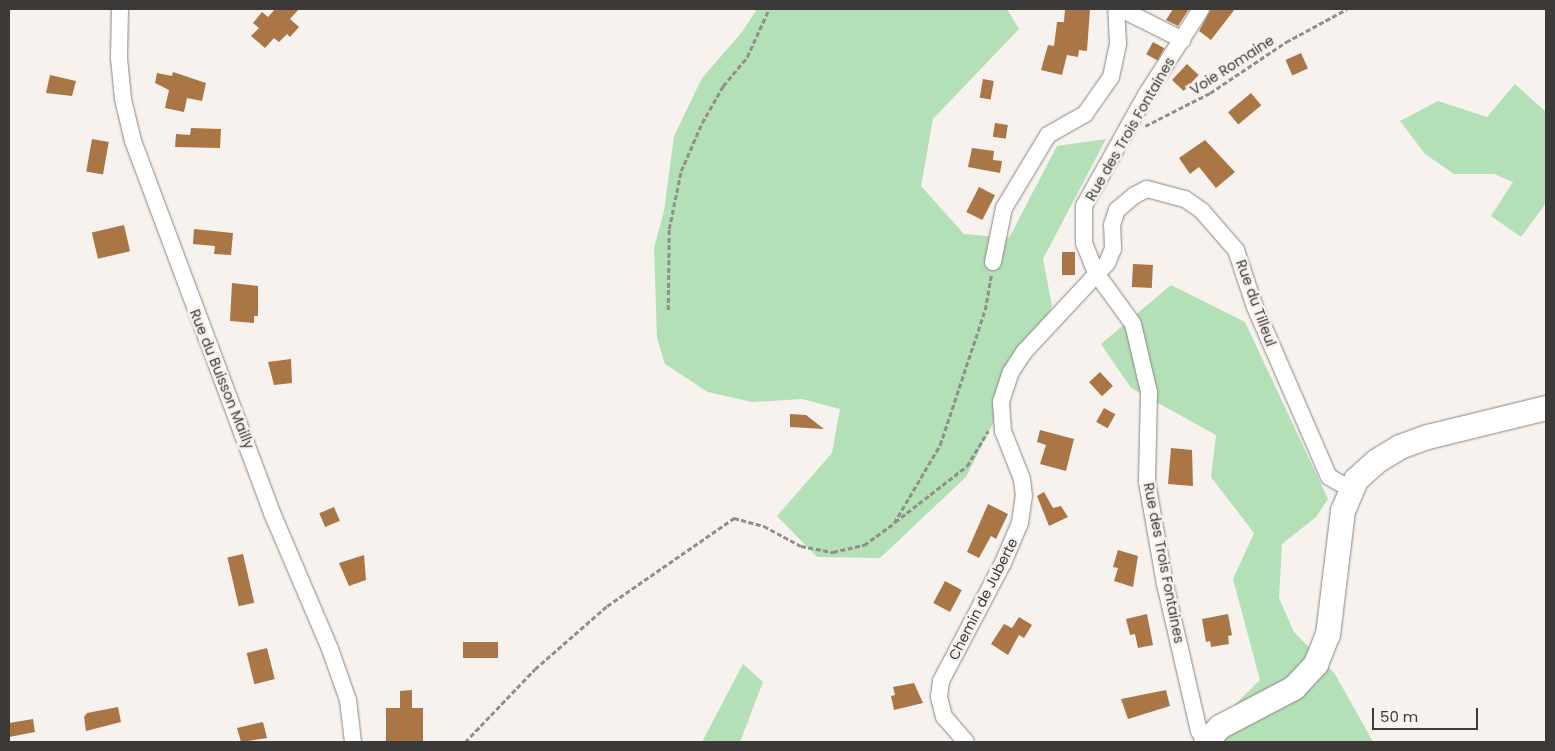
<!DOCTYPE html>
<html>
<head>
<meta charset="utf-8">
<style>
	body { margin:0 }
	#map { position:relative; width:1555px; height:751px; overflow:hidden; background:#f8f2ee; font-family:Poppins,sans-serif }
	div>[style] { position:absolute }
	.green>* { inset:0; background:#b3e0b7 }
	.building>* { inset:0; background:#aa7646; transform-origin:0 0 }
	.path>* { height:2.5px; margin-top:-1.25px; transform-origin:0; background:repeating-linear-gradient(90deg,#918e8b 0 5px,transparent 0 7.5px) }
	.roads { filter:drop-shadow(0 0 1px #898581) drop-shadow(0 0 1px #898581) }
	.street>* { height:16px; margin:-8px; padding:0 8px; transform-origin:8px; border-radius:8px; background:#fff }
	.secondary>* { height:24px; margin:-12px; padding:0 12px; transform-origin:12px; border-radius:12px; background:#fff }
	span { translate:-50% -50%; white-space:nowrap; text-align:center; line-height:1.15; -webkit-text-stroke:5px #f8f2ee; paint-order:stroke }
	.street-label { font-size:14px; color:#3c3a38 }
	.frame { position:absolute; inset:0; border:10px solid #3c3a38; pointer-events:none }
	.scale { position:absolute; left:1372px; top:708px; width:106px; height:22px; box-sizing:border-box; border:2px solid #3c3a38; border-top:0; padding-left:6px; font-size:15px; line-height:18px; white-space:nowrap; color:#3c3a38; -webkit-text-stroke:4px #f8f2ee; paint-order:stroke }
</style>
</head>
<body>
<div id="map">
	<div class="green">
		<div style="clip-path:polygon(757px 9px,1007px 9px,1019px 29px,933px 119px,921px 186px,964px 234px,1009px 238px,1057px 146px,1106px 139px,1043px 259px,1052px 306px,966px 477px,880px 558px,817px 557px,777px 516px,832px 453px,840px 409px,802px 399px,752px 402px,708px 392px,665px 364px,657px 338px,654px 248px,664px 211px,674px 136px,702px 78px,742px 32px)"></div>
		<div style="clip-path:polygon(1515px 84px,1546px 112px,1546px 203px,1521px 237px,1491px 216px,1513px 182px,1494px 174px,1454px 174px,1425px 154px,1400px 121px,1438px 101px,1487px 117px)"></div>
		<div style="clip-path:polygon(1171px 285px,1245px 322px,1328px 499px,1316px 517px,1282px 544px,1279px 598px,1294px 632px,1335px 674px,1373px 742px,1197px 742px,1260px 680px,1233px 579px,1254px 533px,1211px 477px,1216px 435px,1131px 388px,1101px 344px)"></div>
		<div style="clip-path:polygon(743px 664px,763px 682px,740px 742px,702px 742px)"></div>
	</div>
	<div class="building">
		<div style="clip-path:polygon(275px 9px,299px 9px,290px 19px,299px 27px,290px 37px,287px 34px,279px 42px,274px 38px,265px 48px,251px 36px,259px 28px,253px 23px,262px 12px,268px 17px)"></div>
		<div style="clip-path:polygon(1065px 9px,1090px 9px,1087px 51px,1079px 50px,1078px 57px,1067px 55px,1062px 75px,1041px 70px,1048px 45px,1054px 46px,1057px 22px,1064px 22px)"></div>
		<div style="clip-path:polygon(1173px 9px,1189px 9px,1178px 26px,1166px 20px)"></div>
		<div style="clip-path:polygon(1211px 9px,1235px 9px,1211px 40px,1199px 31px)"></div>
		<div style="left:1153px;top:42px;width:13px;height:14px;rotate:29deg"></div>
		<div style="left:1301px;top:53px;width:17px;height:17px;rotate:66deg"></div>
		<div style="left:1187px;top:64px;width:16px;height:22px;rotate:43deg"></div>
		<div style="clip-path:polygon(173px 72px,206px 83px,202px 101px,187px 98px,184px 112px,165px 108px,169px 90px,155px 83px,157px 73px,172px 76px)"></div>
		<div style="clip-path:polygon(50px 75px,76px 81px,72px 96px,46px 93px)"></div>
		<div style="left:983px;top:79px;width:11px;height:19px;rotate:10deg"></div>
		<div style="left:1251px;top:93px;width:16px;height:30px;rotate:50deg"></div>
		<div style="left:995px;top:123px;width:13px;height:14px;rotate:9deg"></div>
		<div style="clip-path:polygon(191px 128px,221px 129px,220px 148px,175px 147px,176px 134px,190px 135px)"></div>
		<div style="left:92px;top:139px;width:17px;height:33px;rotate:10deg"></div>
		<div style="clip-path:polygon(1205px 140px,1235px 172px,1216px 188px,1199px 167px,1190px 174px,1179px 158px)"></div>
		<div style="clip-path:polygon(972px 148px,994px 151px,993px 160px,1002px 161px,1000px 173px,968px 167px)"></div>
		<div style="left:979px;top:187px;width:18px;height:28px;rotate:27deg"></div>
		<div style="left:124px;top:225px;width:27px;height:33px;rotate:77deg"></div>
		<div style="clip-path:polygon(194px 229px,233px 233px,231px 255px,214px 254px,215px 246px,193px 244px)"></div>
		<div style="left:1062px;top:252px;width:13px;height:23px"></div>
		<div style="left:1133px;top:264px;width:20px;height:23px;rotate:3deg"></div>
		<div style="clip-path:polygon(232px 283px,258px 286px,258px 316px,254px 316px,254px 323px,230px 321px)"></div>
		<div style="clip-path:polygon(291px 359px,292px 383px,274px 385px,268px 362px)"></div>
		<div style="left:1100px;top:372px;width:19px;height:15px;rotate:47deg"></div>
		<div style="left:1104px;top:408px;width:13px;height:16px;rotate:29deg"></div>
		<div style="clip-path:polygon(790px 414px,806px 415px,824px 429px,790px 427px)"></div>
		<div style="clip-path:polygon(1040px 430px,1074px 439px,1066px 471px,1040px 464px,1046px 445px,1037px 442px)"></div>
		<div style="clip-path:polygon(1171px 448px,1192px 450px,1193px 486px,1168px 484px)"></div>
		<div style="clip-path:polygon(1044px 492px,1053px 508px,1061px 506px,1068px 517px,1049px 526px,1037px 496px)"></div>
		<div style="clip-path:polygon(988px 504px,1008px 514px,996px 539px,991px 536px,979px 558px,967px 552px)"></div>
		<div style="left:334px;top:507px;width:15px;height:16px;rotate:67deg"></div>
		<div style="clip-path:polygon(1118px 550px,1138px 556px,1133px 587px,1114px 581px,1118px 568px,1113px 567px)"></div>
		<div style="left:243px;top:554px;width:50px;height:16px;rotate:77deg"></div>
		<div style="clip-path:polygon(364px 555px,366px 580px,349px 586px,339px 563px)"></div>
		<div style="left:945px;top:581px;width:19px;height:25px;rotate:28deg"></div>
		<div style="clip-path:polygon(1147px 614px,1153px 645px,1138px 648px,1135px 634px,1130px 635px,1126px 619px)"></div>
		<div style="clip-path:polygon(1228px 614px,1232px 635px,1228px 636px,1229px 644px,1211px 647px,1210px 641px,1206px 642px,1202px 619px)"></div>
		<div style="clip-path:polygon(1019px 617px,1032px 625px,1024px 638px,1019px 635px,1008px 655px,991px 644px,1004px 624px,1012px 628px)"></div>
		<div style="left:498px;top:642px;width:16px;height:35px;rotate:90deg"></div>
		<div style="left:267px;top:648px;width:32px;height:21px;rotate:76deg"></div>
		<div style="clip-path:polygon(914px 683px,923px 703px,894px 710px,891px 696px,895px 695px,893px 687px)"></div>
		<div style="clip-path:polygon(412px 690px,412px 708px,423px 708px,423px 742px,386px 742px,386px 708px,400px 708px,400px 691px)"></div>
		<div style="clip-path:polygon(1166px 690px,1170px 706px,1128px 719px,1121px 699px)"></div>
		<div style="clip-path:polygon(118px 707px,121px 722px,86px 731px,84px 717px,87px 713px)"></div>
		<div style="clip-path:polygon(33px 719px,35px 732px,9px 737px,9px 723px)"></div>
		<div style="clip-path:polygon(263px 722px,267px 738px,241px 742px,237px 728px)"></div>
	</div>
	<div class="path">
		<div style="left:1145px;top:126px;width:73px;rotate:-26.9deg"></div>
		<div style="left:1210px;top:93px;width:92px;rotate:-33.9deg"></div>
		<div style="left:1286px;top:42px;width:69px;rotate:-28.4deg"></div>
		<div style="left:668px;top:310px;width:81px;rotate:-89.3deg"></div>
		<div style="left:669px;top:229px;width:59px;rotate:-78.3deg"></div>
		<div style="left:681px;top:171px;width:52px;rotate:-66.4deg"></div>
		<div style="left:702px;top:123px;width:43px;rotate:-60.4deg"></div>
		<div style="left:723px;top:86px;width:38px;rotate:-50deg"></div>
		<div style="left:747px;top:57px;width:53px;rotate:-65.4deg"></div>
		<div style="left:895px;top:522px;width:91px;rotate:-37.9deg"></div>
		<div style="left:967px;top:466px;width:41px;rotate:-59deg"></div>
		<div style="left:465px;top:742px;width:101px;rotate:-46.2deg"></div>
		<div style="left:535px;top:669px;width:96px;rotate:-41.2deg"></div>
		<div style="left:607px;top:606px;width:155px;rotate:-34.7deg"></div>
		<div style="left:734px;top:518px;width:31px;rotate:15deg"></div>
		<div style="left:764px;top:526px;width:42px;rotate:28.4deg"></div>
		<div style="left:801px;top:546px;width:33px;rotate:11deg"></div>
		<div style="left:833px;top:552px;width:32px;rotate:-13deg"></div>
		<div style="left:864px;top:545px;width:37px;rotate:-36deg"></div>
		<div style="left:894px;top:523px;width:91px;rotate:-59.5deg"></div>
		<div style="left:940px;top:445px;width:142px;rotate:-71.6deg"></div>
		<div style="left:985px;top:310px;width:36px;rotate:-80deg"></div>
	</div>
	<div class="roads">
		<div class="street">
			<div style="left:120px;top:9px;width:49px;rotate:91.2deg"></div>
			<div style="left:119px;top:58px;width:41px;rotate:84.4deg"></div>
			<div style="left:123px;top:99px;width:43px;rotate:76.6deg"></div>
			<div style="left:133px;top:141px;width:397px;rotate:69.5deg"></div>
			<div style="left:272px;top:513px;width:148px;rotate:66.9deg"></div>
			<div style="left:330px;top:649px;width:54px;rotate:70.6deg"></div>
			<div style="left:348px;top:700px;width:42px;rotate:83.2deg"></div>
			<div style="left:1121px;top:9px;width:69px;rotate:26.6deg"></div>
			<div style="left:1201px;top:9px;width:102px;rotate:122.6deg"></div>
			<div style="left:1146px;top:95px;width:127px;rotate:119.2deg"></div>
			<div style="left:1084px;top:206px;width:37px;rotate:90deg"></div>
			<div style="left:1084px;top:243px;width:32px;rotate:68deg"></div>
			<div style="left:1096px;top:273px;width:63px;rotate:54deg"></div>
			<div style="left:1133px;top:324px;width:70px;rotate:76.8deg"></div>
			<div style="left:1149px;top:392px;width:90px;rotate:91.3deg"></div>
			<div style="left:1147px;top:482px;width:104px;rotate:80deg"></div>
			<div style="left:1165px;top:584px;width:151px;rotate:77deg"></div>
			<div style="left:1199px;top:731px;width:12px;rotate:55deg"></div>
			<div style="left:993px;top:262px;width:55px;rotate:-78.5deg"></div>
			<div style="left:1004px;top:208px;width:85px;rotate:-58.9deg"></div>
			<div style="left:1048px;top:135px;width:43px;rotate:-29.6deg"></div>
			<div style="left:1085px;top:114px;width:45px;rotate:-54.9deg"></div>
			<div style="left:1111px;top:77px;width:35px;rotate:-78deg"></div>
			<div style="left:1118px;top:43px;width:34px;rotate:-93deg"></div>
			<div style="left:966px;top:742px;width:33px;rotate:-131deg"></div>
			<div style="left:944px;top:717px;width:21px;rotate:-104deg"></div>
			<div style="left:939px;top:697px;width:16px;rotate:-83deg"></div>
			<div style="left:941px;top:681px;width:133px;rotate:-62.3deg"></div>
			<div style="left:1003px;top:563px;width:43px;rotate:-67deg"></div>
			<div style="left:1020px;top:523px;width:27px;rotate:-82deg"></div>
			<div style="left:1024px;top:496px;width:17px;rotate:-97deg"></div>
			<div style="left:1022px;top:479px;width:52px;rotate:-111.6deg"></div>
			<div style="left:1003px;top:431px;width:29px;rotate:-94deg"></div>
			<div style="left:1001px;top:402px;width:32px;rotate:-72deg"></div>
			<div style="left:1011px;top:372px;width:24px;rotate:-57deg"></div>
			<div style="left:1024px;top:352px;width:122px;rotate:-47deg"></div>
			<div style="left:1107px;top:263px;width:15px;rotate:-67deg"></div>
			<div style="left:1113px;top:249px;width:24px;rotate:-92deg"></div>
			<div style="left:1112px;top:225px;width:16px;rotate:-72deg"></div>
			<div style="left:1117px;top:210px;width:23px;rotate:-40deg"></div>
			<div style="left:1135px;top:195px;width:13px;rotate:-27deg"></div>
			<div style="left:1147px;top:189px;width:39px;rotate:15deg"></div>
			<div style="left:1185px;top:199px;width:21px;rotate:35deg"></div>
			<div style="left:1202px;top:211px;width:52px;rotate:48.9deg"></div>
			<div style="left:1236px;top:250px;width:60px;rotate:71.6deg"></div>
			<div style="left:1255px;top:307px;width:185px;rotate:66.5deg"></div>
			<div style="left:1329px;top:477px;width:26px;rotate:29deg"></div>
		</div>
		<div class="secondary">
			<div style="left:1206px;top:742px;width:21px;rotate:-47deg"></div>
			<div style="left:1220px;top:727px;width:84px;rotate:-27.8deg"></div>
			<div style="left:1294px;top:688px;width:33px;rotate:-47deg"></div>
			<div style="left:1316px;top:664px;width:31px;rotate:-68deg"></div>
			<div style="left:1328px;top:635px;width:125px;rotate:-83.1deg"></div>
			<div style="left:1343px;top:511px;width:34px;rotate:-67deg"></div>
			<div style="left:1356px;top:480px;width:28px;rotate:-42deg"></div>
			<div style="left:1377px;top:461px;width:27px;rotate:-31deg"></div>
			<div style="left:1400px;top:447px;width:30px;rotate:-20deg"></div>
			<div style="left:1428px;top:437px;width:122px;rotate:-13.8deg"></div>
		</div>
	</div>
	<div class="street-label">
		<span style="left:1232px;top:65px;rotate:-33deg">Voie Romaine</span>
		<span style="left:1130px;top:129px;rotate:-60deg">Rue des Trois Fontaines</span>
		<span style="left:1256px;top:303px;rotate:70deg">Rue du Tilleul</span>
		<span style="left:222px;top:379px;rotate:68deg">Rue du Buisson Mailly</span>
		<span style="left:1164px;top:563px;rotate:79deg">Rue des Trois Fontaines</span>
		<span style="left:983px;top:599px;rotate:-63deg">Chemin de Juberte</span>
	</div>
	<div class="frame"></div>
	<div class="scale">50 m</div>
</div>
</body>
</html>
